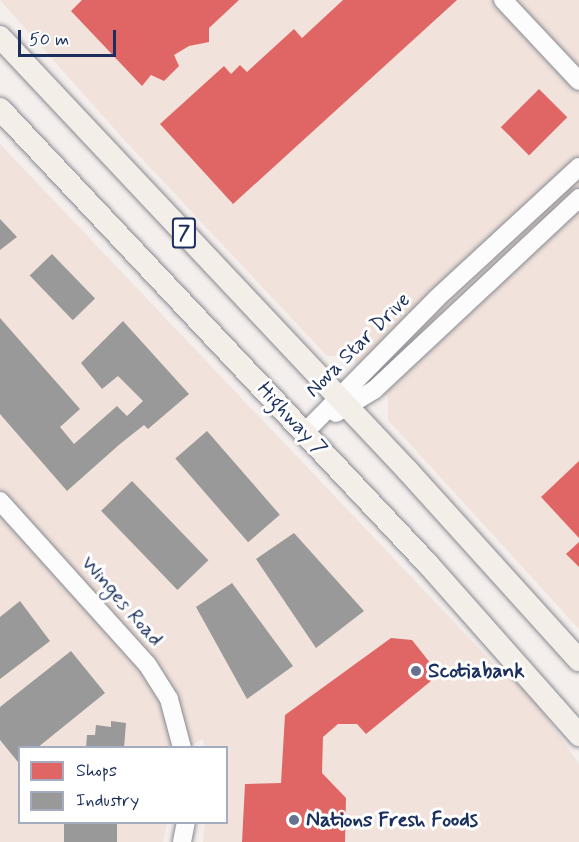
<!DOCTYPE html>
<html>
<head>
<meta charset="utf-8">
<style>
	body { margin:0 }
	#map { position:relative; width:579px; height:842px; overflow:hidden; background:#f4eeec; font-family:Mynerve,sans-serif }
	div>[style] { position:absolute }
	.built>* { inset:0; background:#f1e2db }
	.shops>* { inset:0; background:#e06666; transform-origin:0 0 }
	.industry>* { inset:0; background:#999; transform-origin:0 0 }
	.roads { filter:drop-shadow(0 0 2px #898a92) drop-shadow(0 0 2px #898a92) }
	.minor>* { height:18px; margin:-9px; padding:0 9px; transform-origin:9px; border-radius:9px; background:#fdfcfc }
	.major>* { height:22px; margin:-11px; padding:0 11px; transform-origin:11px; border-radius:11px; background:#f3eee8 }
	.dots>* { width:16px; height:16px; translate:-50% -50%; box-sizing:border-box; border:3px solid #fff; border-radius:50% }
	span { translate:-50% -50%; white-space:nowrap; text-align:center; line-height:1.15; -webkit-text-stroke:6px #fff; paint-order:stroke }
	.shield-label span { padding:2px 4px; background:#fff; border:2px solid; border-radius:4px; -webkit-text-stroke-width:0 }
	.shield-label { font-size:20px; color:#1b2f5e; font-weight:700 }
	.street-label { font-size:21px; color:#1b2f5e }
	.poi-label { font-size:21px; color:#1b2f5e; font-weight:700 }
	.left { translate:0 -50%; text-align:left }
	.legend { position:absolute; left:18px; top:746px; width:210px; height:78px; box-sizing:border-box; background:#fff; border:2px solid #a4acbf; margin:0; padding:8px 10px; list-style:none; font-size:18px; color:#1b2f5e }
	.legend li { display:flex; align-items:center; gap:12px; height:30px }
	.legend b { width:30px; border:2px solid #a4acbf }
	.scale { position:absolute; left:18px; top:30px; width:98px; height:27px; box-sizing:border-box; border:3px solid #1b2f5e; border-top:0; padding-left:8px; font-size:18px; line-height:21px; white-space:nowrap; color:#1b2f5e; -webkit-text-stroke:4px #fff; paint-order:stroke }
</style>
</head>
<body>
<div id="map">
	<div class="built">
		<div style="clip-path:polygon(0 0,579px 0,579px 629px,388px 420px,388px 397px,350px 356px,327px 356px,128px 144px)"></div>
		<div style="clip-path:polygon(0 144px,495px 665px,512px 672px,532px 697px,579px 764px,579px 842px,203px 842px,205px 823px,226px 822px,226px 748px,204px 747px,203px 739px,184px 748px,20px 748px,20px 822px,167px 823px,163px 842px,0 842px)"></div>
	</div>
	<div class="shops">
		<div style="clip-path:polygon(82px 0,239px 0,209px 28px,209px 42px,189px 46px,174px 55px,179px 66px,164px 81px,151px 75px,142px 86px,71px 11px)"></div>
		<div style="clip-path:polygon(343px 0,457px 0,233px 204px,160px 124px,224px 66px,231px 74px,240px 65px,247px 72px,294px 29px,302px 38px)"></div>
		<div style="left:539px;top:89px;width:40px;height:54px;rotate:45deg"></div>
		<div style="clip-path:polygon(579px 461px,579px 538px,541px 497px)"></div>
		<div style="clip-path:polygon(579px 542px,579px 567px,566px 554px)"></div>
		<div style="clip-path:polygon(391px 638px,412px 640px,431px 664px,431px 681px,366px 734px,357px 724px,338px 724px,323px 737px,322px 773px,346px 798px,345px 842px,242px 842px,245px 784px,281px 783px,285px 715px)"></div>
	</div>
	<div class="industry">
		<div style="clip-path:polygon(0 219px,17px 237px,0 250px)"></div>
		<div style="left:52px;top:254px;width:62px;height:31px;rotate:46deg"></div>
		<div style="clip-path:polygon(0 318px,80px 409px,60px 427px,74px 444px,117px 406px,127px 416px,143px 401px,118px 376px,102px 389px,81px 363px,123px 321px,189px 394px,148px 429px,144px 425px,120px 444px,67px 491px,0 414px)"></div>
		<div style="left:207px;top:431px;width:111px;height:42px;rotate:49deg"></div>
		<div style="left:132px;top:481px;width:110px;height:43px;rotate:46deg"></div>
		<div style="clip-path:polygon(294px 533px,364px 611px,316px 648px,256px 559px)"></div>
		<div style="clip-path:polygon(232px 583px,293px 666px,247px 699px,196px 607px)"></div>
		<div style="clip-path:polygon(20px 601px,50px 641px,0 679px,0 617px)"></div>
		<div style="clip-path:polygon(71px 651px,105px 693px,37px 748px,20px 748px,18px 762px,0 740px,0 707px)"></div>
		<div style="clip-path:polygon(111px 721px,126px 723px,124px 748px,86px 748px,87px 735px,95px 735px,96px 725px,111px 727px)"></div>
		<div style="left:64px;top:822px;width:53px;height:20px"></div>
	</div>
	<div class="roads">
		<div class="minor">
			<div style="left:503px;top:0;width:111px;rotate:46.8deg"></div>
			<div style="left:336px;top:413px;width:44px;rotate:-31.2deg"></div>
			<div style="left:374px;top:390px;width:281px;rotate:-43.1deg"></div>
			<div style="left:305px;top:432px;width:188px;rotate:-45.4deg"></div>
			<div style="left:437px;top:298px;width:193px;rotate:-42.7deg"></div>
			<div style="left:0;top:501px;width:219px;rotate:48deg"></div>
			<div style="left:147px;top:664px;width:41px;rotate:57.8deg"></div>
			<div style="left:169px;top:699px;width:51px;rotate:75.1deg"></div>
			<div style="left:182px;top:842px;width:20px;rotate:-79deg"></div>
		</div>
		<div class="major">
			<div style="left:0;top:37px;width:596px;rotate:46.77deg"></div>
			<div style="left:408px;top:471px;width:255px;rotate:47.9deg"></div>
			<div style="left:0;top:109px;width:623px;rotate:46.76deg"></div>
			<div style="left:427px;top:563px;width:230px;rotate:48.5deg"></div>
		</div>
	</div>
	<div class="dots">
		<div style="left:416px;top:671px;background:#677290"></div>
		<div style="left:294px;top:820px;background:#677290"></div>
	</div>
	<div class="shield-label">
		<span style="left:184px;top:233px">7</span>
	</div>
	<div class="street-label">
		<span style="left:358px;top:345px;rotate:-45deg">Nova Star Drive</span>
		<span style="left:292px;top:419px;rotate:47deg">Highway 7</span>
		<span style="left:122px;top:601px;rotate:49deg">Winges Road</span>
	</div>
	<div class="poi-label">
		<span class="left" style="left:428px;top:671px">Scotiabank</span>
		<span class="left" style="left:306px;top:820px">Nations Fresh Foods</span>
	</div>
	<ul class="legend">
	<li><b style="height:16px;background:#e06666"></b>Shops</li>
	<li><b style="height:16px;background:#999"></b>Industry</li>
	</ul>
	<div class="scale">50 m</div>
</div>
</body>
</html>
